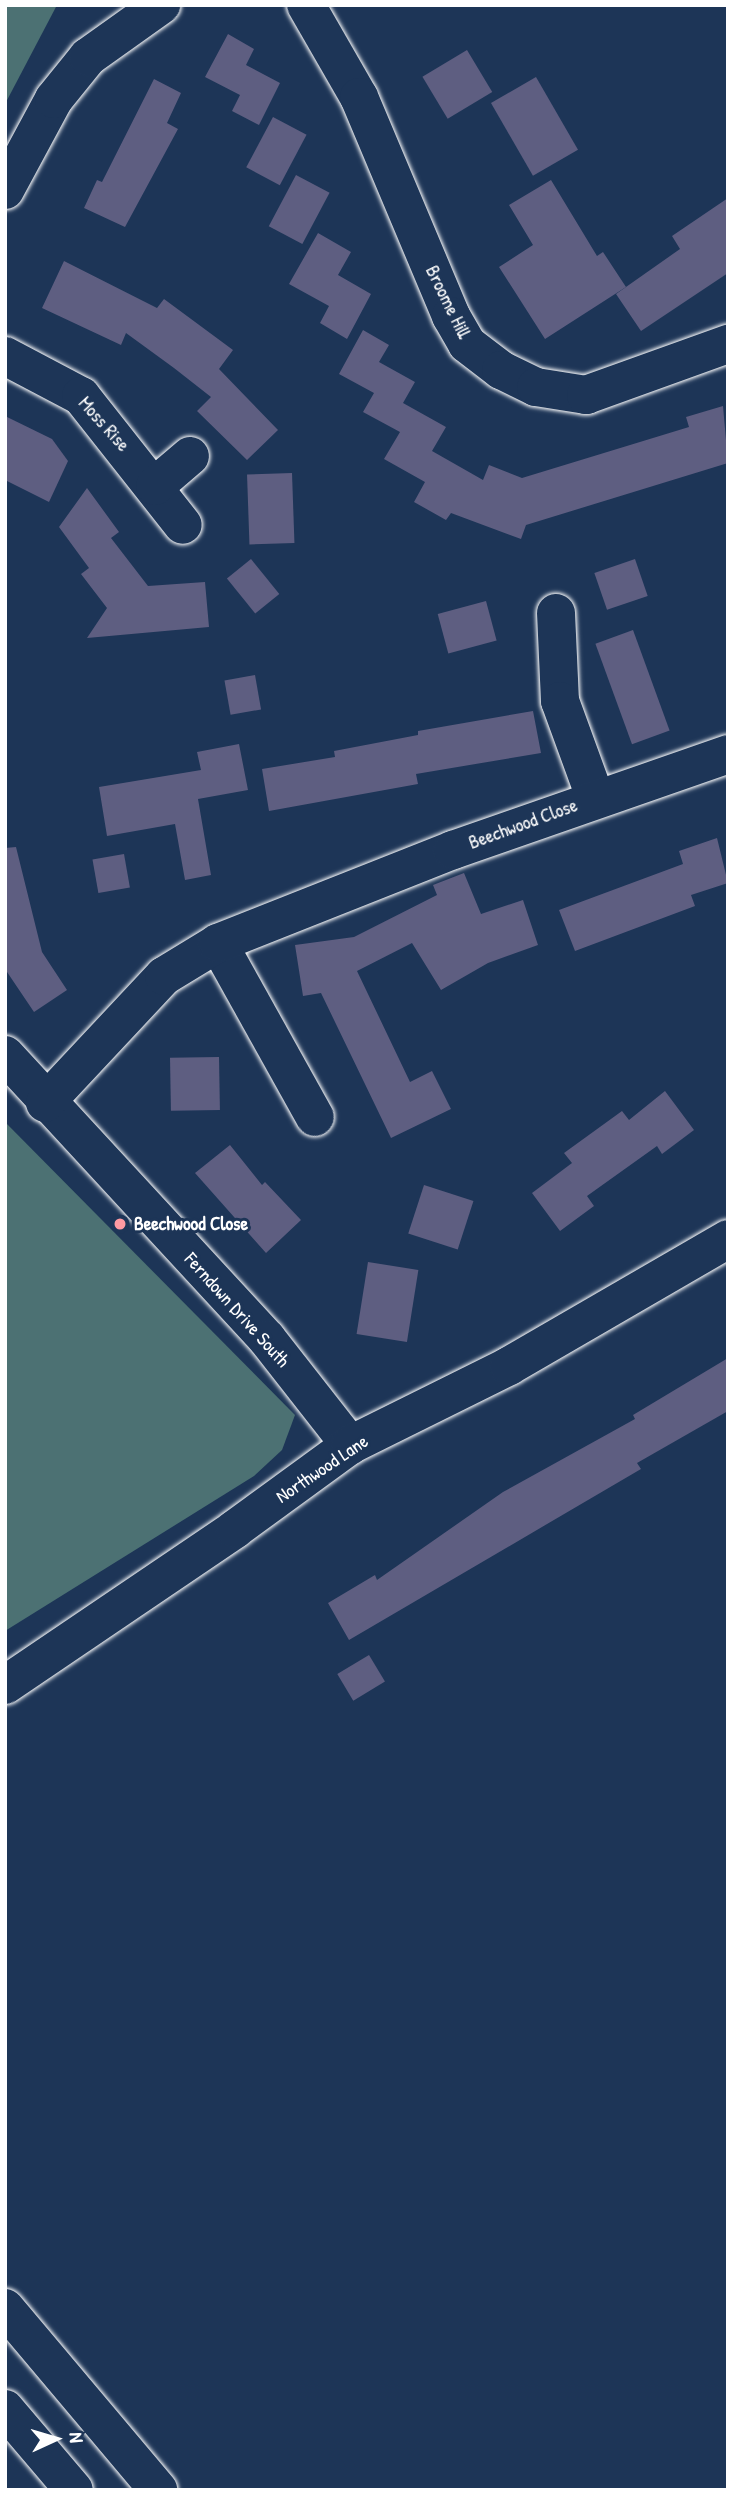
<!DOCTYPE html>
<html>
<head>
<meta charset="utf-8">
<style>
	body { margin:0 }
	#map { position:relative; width:733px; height:2495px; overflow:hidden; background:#1d3557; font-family:"Patrick Hand",sans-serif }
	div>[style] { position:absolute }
	.green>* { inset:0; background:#4c7173 }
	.building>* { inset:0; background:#5e5e81; transform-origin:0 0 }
	.roads { filter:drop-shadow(0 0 2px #fff) drop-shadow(0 0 2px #fff) }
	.minor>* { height:38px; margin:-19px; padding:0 19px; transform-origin:19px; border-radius:19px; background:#1d3557 }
	.highway>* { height:38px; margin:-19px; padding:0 19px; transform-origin:19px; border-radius:19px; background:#1d3557 }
	.dots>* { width:19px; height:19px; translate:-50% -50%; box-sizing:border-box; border:4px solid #1d3557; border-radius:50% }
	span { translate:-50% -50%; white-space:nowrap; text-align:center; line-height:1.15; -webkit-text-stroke:6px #1d3557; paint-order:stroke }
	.street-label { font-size:19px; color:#fff }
	.poi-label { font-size:19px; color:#fff; font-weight:700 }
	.left { translate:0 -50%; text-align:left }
	.frame { position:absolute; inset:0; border:7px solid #fff; pointer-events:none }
	.north { position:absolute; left:21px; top:2404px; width:70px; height:70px; -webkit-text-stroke:5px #1d3557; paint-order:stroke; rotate:86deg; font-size:19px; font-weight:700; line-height:28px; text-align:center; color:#fff }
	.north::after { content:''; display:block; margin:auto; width:24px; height:32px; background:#fff; clip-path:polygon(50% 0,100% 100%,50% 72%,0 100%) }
</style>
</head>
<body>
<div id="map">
	<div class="green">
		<div style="clip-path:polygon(5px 5px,57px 5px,5px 104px)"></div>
		<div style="clip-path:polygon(5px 1122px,295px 1415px,282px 1450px,254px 1476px,5px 1631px)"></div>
	</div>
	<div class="building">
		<div style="clip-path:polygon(228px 34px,254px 49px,246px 65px,280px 83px,259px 125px,232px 111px,240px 95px,205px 77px)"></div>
		<div style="left:467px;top:50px;width:49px;height:52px;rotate:59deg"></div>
		<div style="left:536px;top:77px;width:84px;height:52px;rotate:60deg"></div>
		<div style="clip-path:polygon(154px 79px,181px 93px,167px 123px,178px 129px,125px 227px,84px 208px,97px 180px,102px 182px)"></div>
		<div style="left:273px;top:117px;width:38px;height:57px;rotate:28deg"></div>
		<div style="left:296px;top:175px;width:38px;height:58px;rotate:28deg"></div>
		<div style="clip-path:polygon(551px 180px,597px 256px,603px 252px,626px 287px,545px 339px,499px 267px,533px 245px,509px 205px)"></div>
		<div style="clip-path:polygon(728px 198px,728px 273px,641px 331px,616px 294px,680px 249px,672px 236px)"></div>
		<div style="clip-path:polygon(318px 233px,351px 252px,338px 275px,371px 294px,347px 339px,320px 323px,329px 306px,289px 284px)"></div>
		<div style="clip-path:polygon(64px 261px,157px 308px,164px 299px,233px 350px,219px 369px,278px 430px,247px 460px,197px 411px,211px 397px,174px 368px,126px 333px,121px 345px,42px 308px)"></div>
		<div style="clip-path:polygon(363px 330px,389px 345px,379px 362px,415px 382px,403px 403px,446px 427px,432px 451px,483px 480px,489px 465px,522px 478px,689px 427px,686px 417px,723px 406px,728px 463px,526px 525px,521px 539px,451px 513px,446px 520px,414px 502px,425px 482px,384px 459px,400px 432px,363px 412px,374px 393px,339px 374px)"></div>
		<div style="clip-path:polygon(5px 416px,52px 439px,68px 461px,49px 502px,5px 480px)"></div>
		<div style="left:292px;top:473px;width:70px;height:45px;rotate:88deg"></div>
		<div style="clip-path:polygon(87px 488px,119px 532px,111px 538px,148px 586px,205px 582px,209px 627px,87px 638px,107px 608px,81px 574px,89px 568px,59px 527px)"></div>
		<div style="left:251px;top:559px;width:45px;height:31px;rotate:51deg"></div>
		<div style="left:635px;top:559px;width:39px;height:43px;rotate:71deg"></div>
		<div style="left:486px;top:601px;width:41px;height:50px;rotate:75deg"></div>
		<div style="left:633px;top:630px;width:107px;height:40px;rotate:70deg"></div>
		<div style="left:255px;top:675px;width:35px;height:31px;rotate:80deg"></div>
		<div style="clip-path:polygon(533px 711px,541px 753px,416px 774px,418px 784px,269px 811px,262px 769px,335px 757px,334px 751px,418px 735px,418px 731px)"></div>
		<div style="clip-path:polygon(239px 744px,248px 790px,198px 799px,211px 875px,185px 880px,175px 824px,107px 836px,99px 787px,201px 770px,197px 752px)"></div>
		<div style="clip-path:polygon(717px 838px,728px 883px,691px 895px,695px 906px,575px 951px,559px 910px,683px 864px,679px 851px)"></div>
		<div style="clip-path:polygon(16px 847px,42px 952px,67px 990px,34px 1012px,5px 969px,5px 848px)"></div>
		<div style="left:124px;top:854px;width:34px;height:32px;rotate:80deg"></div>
		<div style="clip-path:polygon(464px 873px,481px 914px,523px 900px,538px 945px,488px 963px,441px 990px,412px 943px,357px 971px,410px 1082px,432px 1071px,451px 1109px,391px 1138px,321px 993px,303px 996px,295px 945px,354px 937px,437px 895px,433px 885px)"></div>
		<div style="left:219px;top:1057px;width:53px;height:49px;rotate:89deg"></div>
		<div style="clip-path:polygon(665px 1091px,694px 1130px,662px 1154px,657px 1146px,587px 1196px,594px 1206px,560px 1231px,532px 1193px,572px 1163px,564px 1153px,622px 1111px,629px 1120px)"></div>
		<div style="clip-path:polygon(230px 1145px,262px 1185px,265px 1182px,301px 1220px,266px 1253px,195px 1173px)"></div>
		<div style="left:424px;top:1185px;width:52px;height:51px;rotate:18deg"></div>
		<div style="left:368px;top:1262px;width:51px;height:73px;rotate:9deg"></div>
		<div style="clip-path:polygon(728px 1358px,728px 1411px,637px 1463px,641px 1469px,349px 1640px,328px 1603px,375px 1575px,377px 1580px,503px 1492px,635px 1419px,633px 1415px)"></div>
		<div style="left:369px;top:1655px;width:31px;height:37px;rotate:59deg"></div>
	</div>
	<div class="roads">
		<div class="minor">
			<div style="left:306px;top:5px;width:106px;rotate:60.1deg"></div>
			<div style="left:359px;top:97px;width:238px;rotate:67.2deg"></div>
			<div style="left:451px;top:316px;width:32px;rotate:60deg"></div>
			<div style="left:467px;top:344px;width:43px;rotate:37.4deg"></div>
			<div style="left:501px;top:370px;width:39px;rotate:26deg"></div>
			<div style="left:536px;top:387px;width:51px;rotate:9.1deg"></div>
			<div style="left:586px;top:395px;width:151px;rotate:-19.8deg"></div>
			<div style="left:5px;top:190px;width:103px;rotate:-61.7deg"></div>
			<div style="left:54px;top:99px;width:54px;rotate:-51deg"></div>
			<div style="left:88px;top:57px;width:90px;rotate:-35.5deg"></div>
			<div style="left:5px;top:356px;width:86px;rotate:27.8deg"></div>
			<div style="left:81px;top:396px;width:164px;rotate:51.7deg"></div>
			<div style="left:155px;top:486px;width:46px;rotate:-40.6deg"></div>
			<div style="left:556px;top:613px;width:88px;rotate:87.4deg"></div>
			<div style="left:560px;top:701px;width:102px;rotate:70deg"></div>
			<div style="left:218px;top:943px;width:199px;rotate:60.9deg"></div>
			<div style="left:5px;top:1055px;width:386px;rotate:47.3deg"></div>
			<div style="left:267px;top:1339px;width:135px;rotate:51.9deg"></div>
			<div style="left:45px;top:1103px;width:174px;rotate:-46.9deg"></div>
			<div style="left:164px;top:976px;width:63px;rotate:-31.4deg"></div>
			<div style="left:218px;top:943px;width:253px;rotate:-21.6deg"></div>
			<div style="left:453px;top:850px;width:291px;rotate:-19.2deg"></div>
			<div style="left:5px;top:1685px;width:278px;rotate:-34.1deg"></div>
			<div style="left:235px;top:1529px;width:142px;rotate:-36.1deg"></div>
			<div style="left:350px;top:1445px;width:178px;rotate:-26.4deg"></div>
			<div style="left:509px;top:1366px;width:253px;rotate:-30.1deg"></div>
		</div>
		<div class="highway">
			<div style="left:5px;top:2308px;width:238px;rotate:49.9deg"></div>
			<div style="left:5px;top:2409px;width:106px;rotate:49.6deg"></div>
		</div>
	</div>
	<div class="dots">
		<div style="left:120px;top:1224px;background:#ff9aa2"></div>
	</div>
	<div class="street-label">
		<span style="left:448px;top:302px;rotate:64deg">Broome Hill</span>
		<span style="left:104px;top:424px;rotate:48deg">Moss Rise</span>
		<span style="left:523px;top:824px;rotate:-20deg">Beechwood Close</span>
		<span style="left:237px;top:1310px;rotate:48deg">Ferndown Drive South</span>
		<span style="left:322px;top:1469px;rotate:-34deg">Northwood Lane</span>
	</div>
	<div class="poi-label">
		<span class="left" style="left:134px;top:1224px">Beechwood Close</span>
	</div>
	<div class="frame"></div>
	<div class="north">N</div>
</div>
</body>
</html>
